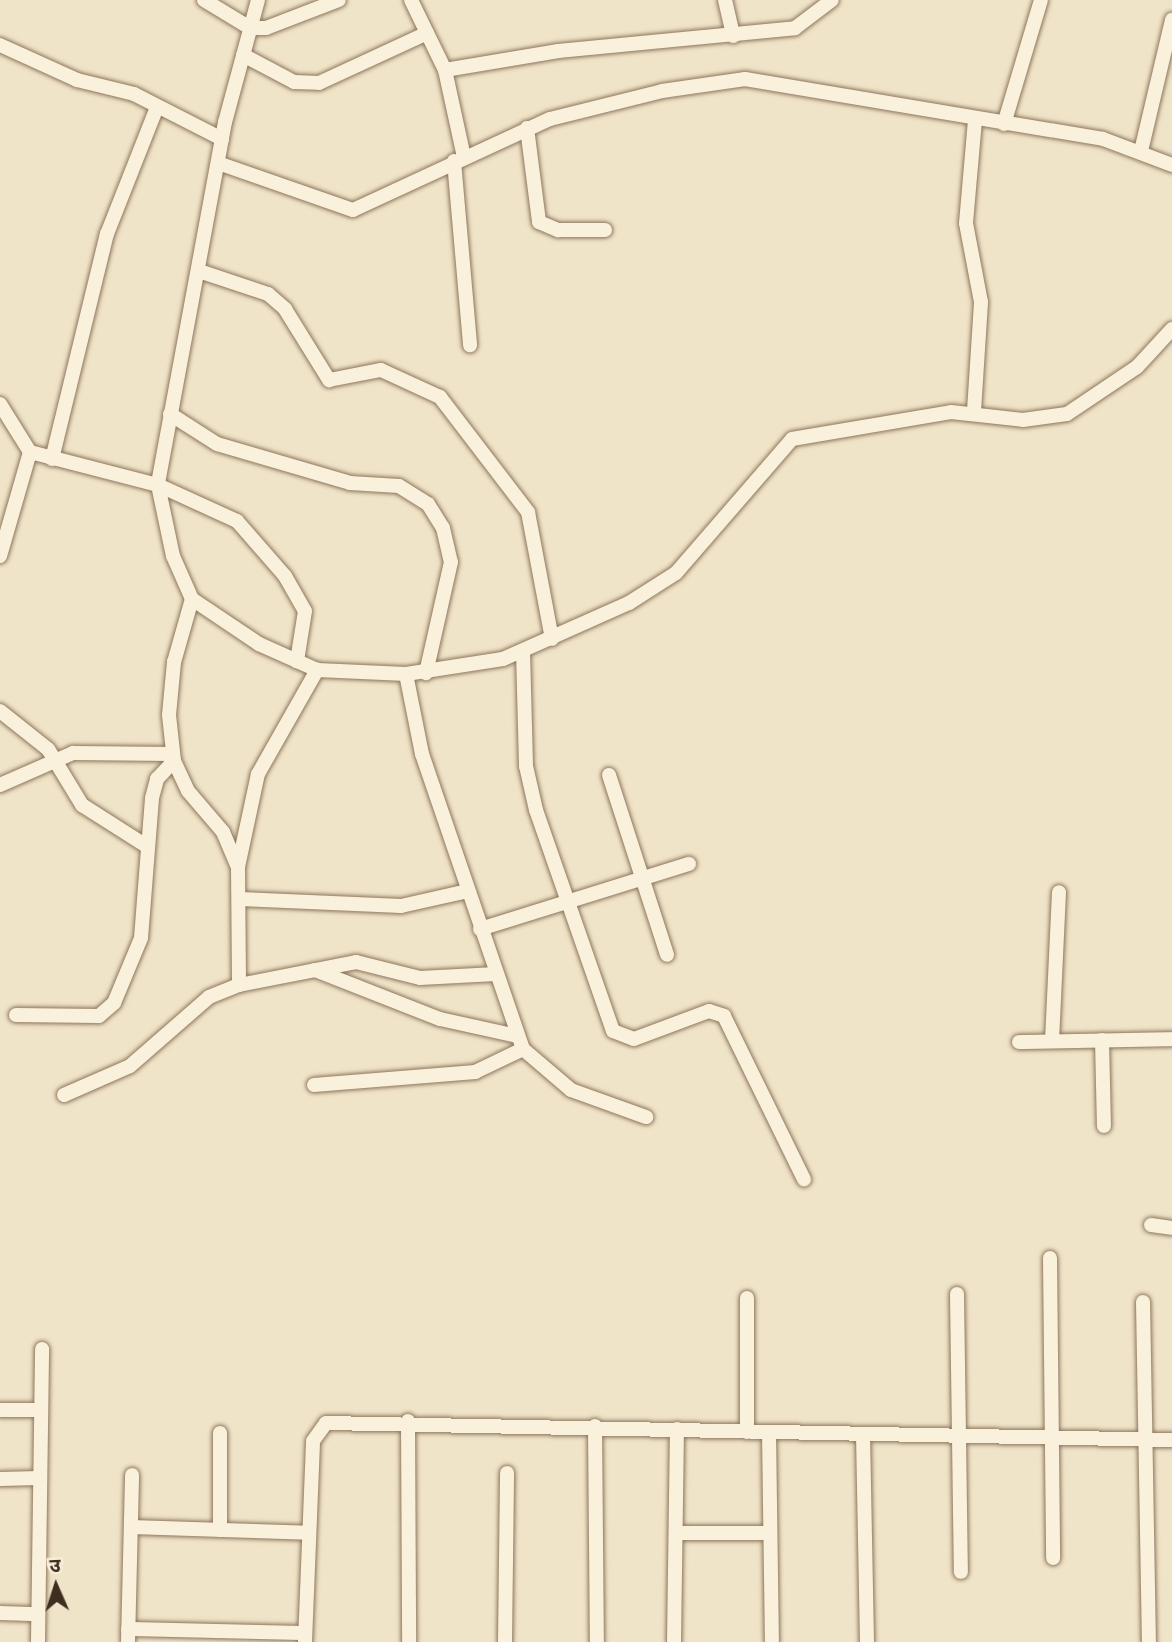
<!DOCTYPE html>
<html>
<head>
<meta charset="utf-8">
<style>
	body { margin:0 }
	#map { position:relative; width:1172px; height:1642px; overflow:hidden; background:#f0e4c8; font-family:"IBM Plex Serif","Noto Sans Devanagari",serif }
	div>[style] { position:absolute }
	.roads { filter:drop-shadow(0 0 2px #8d765c) drop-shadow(0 0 2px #8d765c) }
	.minor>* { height:14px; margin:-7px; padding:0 7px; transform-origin:7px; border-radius:7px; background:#faf1dc }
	span { translate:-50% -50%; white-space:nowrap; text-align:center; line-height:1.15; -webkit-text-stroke:7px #f7eed8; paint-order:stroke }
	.north { position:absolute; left:21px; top:1551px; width:70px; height:70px; -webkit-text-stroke:5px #f7eed8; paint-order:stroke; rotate:357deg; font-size:19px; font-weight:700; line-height:28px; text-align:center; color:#3d2e20 }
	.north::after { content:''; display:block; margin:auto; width:24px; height:32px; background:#3d2e20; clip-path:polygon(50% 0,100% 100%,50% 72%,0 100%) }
</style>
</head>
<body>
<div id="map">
	<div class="roads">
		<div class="minor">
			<div style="left:204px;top:0;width:54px;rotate:31.3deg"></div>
			<div style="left:250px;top:28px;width:16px"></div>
			<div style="left:266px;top:28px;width:78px;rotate:-21deg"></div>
			<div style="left:258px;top:0;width:126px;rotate:105.1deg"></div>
			<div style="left:225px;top:122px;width:369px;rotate:100.5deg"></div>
			<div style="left:158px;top:485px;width:73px;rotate:78.1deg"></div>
			<div style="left:173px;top:556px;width:47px;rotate:66.2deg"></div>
			<div style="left:192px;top:599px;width:81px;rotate:33.9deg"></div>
			<div style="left:259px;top:644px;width:64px;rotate:24.1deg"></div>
			<div style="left:317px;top:670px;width:89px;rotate:2.6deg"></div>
			<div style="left:406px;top:674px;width:98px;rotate:-8.8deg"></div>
			<div style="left:503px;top:659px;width:138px;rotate:-24deg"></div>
			<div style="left:629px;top:603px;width:56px;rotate:-32.6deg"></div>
			<div style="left:676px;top:573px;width:177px;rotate:-49.1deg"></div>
			<div style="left:792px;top:439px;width:161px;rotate:-9.6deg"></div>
			<div style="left:951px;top:412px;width:72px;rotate:6.3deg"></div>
			<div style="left:1023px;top:420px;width:44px;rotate:-7.8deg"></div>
			<div style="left:1067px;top:414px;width:84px;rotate:-33.9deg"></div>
			<div style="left:1137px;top:367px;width:52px;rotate:-47.4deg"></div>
			<div style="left:411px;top:0;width:78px;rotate:64.1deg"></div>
			<div style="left:445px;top:70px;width:89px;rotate:77.7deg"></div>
			<div style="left:725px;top:0;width:37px;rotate:77deg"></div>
			<div style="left:0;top:45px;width:85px;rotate:24.4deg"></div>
			<div style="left:77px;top:80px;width:59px;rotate:13.8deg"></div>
			<div style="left:134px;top:94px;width:99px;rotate:27.1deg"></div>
			<div style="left:243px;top:55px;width:58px;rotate:27.9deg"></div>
			<div style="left:294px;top:82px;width:25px;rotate:2deg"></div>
			<div style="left:319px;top:83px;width:119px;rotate:-24.8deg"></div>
			<div style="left:445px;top:70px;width:115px;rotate:-9.5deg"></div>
			<div style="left:558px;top:51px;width:238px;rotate:-5.5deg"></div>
			<div style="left:795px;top:28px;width:46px;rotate:-37.1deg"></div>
			<div style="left:1004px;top:124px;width:129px;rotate:-73.4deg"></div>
			<div style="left:527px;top:128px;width:95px;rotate:82.7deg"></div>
			<div style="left:539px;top:222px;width:21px;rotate:23deg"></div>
			<div style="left:558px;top:230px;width:47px"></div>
			<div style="left:1141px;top:151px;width:135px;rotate:-76.7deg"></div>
			<div style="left:454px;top:161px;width:185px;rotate:85deg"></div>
			<div style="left:218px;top:163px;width:143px;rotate:19.2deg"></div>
			<div style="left:353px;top:210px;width:217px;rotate:-24.8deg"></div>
			<div style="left:550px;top:119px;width:115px;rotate:-14deg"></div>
			<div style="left:662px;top:91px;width:84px;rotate:-8.2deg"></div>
			<div style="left:745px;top:79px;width:363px;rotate:9.5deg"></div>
			<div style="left:1103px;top:139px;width:74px;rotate:20.6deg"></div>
			<div style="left:199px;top:271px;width:73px;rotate:18.4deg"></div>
			<div style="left:268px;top:294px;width:23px;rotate:41deg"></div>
			<div style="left:285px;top:309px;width:84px;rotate:58.2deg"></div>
			<div style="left:329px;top:380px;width:53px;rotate:-10.9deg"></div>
			<div style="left:381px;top:370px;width:65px;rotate:24.6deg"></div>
			<div style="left:440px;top:397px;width:145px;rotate:52.6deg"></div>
			<div style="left:528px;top:512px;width:129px;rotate:79.3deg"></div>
			<div style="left:0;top:404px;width:57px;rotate:58deg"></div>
			<div style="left:30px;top:452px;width:132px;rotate:14.5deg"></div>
			<div style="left:158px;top:485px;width:87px;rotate:24.5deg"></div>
			<div style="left:237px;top:521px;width:73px;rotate:48.9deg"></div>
			<div style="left:285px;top:576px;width:40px;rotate:60.3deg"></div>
			<div style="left:305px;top:611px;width:51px;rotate:99.1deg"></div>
			<div style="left:974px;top:411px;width:109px;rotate:-86.3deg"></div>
			<div style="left:981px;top:302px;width:80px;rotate:-100.8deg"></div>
			<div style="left:966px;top:223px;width:103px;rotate:-85deg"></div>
			<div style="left:170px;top:414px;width:56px;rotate:32.6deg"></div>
			<div style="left:217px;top:444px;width:139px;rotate:16.3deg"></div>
			<div style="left:350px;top:483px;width:49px;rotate:3.5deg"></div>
			<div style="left:399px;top:486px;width:34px;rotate:32deg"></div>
			<div style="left:428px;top:504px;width:28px;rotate:58deg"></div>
			<div style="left:443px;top:528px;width:35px;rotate:77deg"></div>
			<div style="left:451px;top:562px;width:114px;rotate:102.7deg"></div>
			<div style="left:52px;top:459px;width:232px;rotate:-76.3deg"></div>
			<div style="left:107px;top:234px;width:136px;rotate:-68.5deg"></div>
			<div style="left:0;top:556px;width:108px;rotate:-73.9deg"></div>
			<div style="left:192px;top:599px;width:66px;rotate:105.9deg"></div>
			<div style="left:174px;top:662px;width:53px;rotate:95.4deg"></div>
			<div style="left:169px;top:715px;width:46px;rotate:83.8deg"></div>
			<div style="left:174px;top:761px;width:33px;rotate:65deg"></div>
			<div style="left:188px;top:791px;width:54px;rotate:49.5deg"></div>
			<div style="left:223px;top:832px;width:38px;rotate:67deg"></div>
			<div style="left:238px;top:867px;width:118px;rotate:89.5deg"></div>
			<div style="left:523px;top:651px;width:115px;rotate:88.5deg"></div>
			<div style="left:526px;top:766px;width:45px;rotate:77.2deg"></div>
			<div style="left:536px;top:810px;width:234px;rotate:70.8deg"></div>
			<div style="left:613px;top:1031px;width:22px;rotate:21deg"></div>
			<div style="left:634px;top:1039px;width:80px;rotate:-20.5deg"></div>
			<div style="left:709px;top:1011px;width:16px;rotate:18deg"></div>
			<div style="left:724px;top:1016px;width:182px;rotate:63.9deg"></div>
			<div style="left:406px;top:674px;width:82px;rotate:78.7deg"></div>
			<div style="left:422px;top:754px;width:312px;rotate:71.1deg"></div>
			<div style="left:523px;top:1049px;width:63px;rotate:40.5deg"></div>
			<div style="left:571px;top:1090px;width:80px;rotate:19.8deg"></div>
			<div style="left:0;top:711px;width:61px;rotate:38.4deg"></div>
			<div style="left:48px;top:749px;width:66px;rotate:58.7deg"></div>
			<div style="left:82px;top:805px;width:78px;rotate:32.5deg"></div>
			<div style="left:609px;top:775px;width:189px;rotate:72.1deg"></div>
			<div style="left:0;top:785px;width:80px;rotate:-23.7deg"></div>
			<div style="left:73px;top:753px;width:100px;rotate:0.6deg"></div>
			<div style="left:238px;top:867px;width:95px;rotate:-77.9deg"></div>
			<div style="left:258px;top:774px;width:120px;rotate:-60.4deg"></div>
			<div style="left:240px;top:899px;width:161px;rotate:2.5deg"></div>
			<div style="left:401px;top:906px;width:69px;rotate:-12.6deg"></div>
			<div style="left:480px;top:929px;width:219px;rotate:-17.3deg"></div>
			<div style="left:315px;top:970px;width:134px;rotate:21.4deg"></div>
			<div style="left:440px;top:1019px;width:79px;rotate:12.4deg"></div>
			<div style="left:16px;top:1015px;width:83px;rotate:0.7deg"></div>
			<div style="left:99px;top:1016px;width:20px;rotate:-41deg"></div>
			<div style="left:114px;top:1003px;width:70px;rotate:-67.4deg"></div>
			<div style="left:141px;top:938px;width:140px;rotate:-85.5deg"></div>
			<div style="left:152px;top:798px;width:20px;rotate:-75deg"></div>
			<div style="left:157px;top:779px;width:25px;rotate:-47deg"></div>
			<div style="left:1102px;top:1040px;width:86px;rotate:88.7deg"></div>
			<div style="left:1052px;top:1041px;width:149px;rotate:-87.3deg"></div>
			<div style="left:1019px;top:1042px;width:153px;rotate:-1.1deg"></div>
			<div style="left:314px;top:1085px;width:162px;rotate:-4.6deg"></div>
			<div style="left:475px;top:1072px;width:53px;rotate:-25.6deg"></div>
			<div style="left:64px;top:1095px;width:72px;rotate:-23.7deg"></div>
			<div style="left:130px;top:1066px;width:105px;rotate:-41.1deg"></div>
			<div style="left:209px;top:997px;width:32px;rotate:-22deg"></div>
			<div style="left:239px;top:985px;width:119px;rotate:-11.1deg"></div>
			<div style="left:356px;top:962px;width:66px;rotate:14deg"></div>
			<div style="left:420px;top:978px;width:76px;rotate:-3deg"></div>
			<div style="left:1151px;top:1225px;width:21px;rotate:8deg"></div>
			<div style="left:1050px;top:1258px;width:300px;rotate:89.4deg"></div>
			<div style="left:957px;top:1294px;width:278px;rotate:89.2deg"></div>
			<div style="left:747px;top:1298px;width:134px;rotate:90deg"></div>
			<div style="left:1143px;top:1302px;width:340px;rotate:89deg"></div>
			<div style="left:0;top:1410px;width:41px"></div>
			<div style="left:408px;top:1421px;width:221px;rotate:89.7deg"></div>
			<div style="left:595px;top:1426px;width:216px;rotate:89.5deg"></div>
			<div style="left:769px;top:1432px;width:210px;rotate:89.2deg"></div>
			<div style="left:863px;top:1434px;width:208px;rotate:88.9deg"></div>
			<div style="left:0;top:1479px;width:40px;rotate:-1.4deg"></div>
			<div style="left:131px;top:1527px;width:177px;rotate:1.9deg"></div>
			<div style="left:220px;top:1530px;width:97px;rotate:-90deg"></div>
			<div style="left:676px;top:1533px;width:94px"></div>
			<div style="left:0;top:1613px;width:38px;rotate:2deg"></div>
			<div style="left:128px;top:1629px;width:177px;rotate:1.3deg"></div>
			<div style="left:38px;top:1642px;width:293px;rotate:-89.2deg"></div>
			<div style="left:128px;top:1642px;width:167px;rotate:-88.6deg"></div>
			<div style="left:305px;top:1642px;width:201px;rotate:-87.7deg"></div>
			<div style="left:313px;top:1441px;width:22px;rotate:-54deg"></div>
			<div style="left:326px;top:1423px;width:846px;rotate:1.15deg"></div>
			<div style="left:505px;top:1642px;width:169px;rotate:-89.3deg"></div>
			<div style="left:674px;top:1642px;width:213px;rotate:-89.2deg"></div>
		</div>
	</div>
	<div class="north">उ</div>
</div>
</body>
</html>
